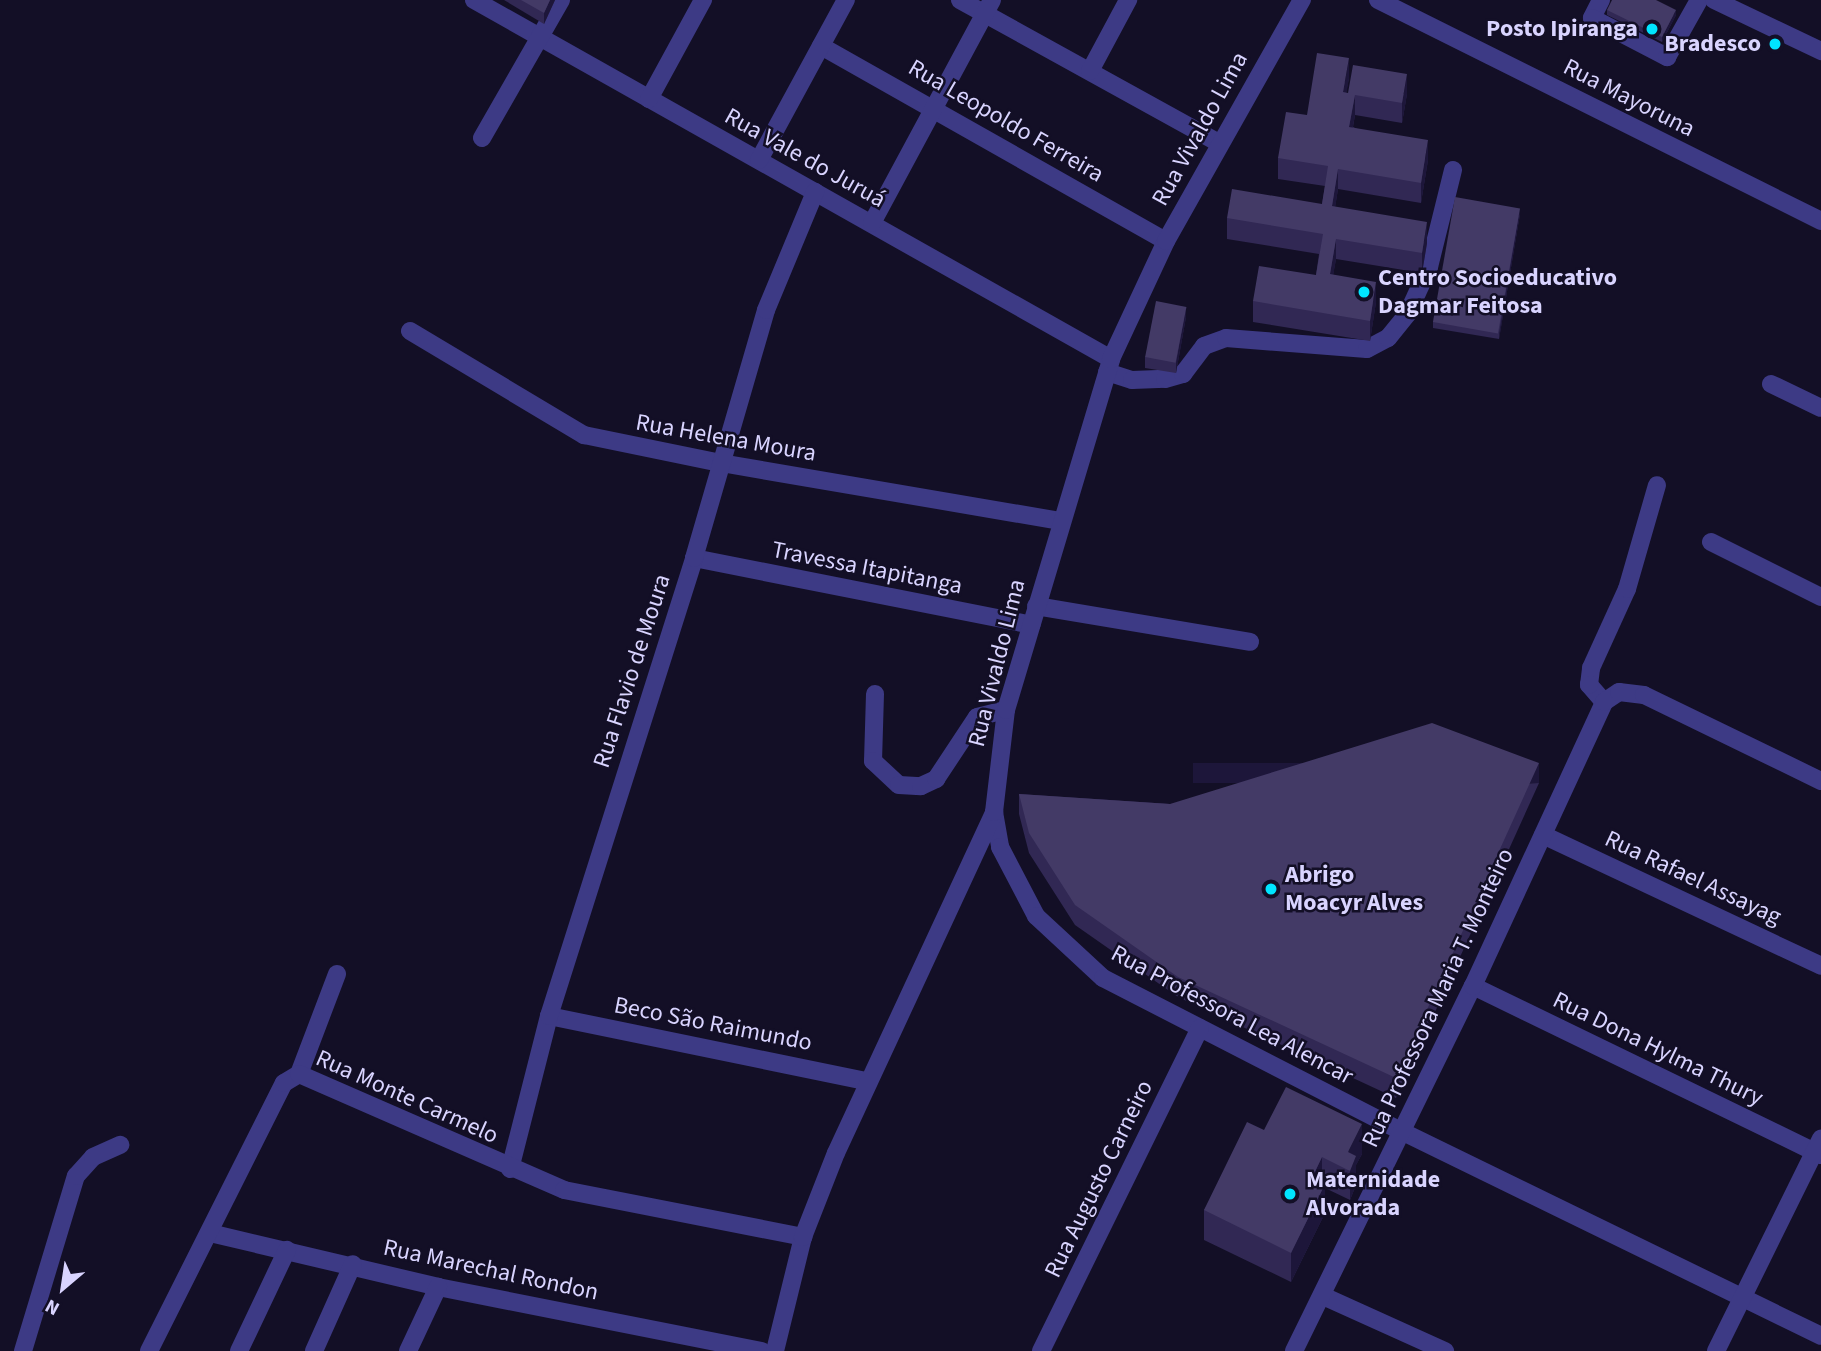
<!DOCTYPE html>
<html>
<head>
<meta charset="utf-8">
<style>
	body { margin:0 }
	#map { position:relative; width:1821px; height:1351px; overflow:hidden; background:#130f26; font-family:"Source Sans 3",sans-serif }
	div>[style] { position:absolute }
	.minor>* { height:18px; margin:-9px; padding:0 9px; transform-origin:9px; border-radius:9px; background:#3d3a85 }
	.wall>* { inset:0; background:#312854 }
	.shaded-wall>* { inset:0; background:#1d163a; transform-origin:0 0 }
	.building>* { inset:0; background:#433a66; transform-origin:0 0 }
	.dots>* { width:19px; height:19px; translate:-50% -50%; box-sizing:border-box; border:4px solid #130f26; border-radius:50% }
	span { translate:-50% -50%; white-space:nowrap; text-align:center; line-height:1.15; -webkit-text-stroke:5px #130f26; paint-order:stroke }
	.poi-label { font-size:24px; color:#d9d4ff; font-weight:700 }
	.right { translate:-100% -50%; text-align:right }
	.left { translate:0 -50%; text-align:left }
	.street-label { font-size:24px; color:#d9d4ff }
	.north { position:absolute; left:28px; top:1253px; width:70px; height:70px; -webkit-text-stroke:5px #130f26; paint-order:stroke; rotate:209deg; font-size:19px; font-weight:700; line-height:28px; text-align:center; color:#d9d4ff }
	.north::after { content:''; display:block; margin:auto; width:24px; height:32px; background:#d9d4ff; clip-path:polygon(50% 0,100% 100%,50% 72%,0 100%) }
</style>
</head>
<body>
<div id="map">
	<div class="minor">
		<div style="left:474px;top:0;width:731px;rotate:29.4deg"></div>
		<div style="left:960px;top:0;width:296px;rotate:28.9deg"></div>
		<div style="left:1378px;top:0;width:495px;rotate:26.5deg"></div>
		<div style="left:1601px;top:0;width:20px;rotate:117deg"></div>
		<div style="left:1592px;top:18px;width:85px;rotate:27.5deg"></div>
		<div style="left:1667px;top:57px;width:65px;rotate:-60.7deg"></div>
		<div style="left:1714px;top:0;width:119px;rotate:25.5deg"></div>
		<div style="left:821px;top:46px;width:396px;rotate:29.5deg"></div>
		<div style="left:1090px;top:71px;width:81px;rotate:-61.8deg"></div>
		<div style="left:649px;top:99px;width:113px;rotate:-61.4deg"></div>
		<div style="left:482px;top:138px;width:159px;rotate:-60.2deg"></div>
		<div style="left:759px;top:160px;width:182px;rotate:-61.5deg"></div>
		<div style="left:872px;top:223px;width:253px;rotate:-61.7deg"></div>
		<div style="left:410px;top:331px;width:203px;rotate:30.9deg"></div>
		<div style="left:584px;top:435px;width:140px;rotate:11.6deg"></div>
		<div style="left:721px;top:463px;width:345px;rotate:9.7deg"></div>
		<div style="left:1107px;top:372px;width:26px;rotate:18deg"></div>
		<div style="left:1132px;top:380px;width:33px;rotate:-2deg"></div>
		<div style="left:1165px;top:379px;width:19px;rotate:-16deg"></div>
		<div style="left:1183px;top:374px;width:35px;rotate:-53deg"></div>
		<div style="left:1204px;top:346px;width:23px;rotate:-20deg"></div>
		<div style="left:1226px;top:338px;width:141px;rotate:4.5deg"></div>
		<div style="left:1367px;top:349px;width:24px;rotate:-28deg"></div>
		<div style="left:1388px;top:338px;width:32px;rotate:-51deg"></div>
		<div style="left:1408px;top:313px;width:51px;rotate:-65.5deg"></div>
		<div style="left:1429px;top:267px;width:100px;rotate:-76.1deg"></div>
		<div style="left:1771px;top:384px;width:55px;rotate:25.6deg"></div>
		<div style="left:1711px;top:542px;width:123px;rotate:26.6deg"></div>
		<div style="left:694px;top:558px;width:344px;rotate:11.2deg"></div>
		<div style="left:1036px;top:606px;width:217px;rotate:9.5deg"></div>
		<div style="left:875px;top:694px;width:67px;rotate:91.7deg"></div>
		<div style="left:873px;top:761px;width:35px;rotate:43deg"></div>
		<div style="left:899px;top:785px;width:22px;rotate:3deg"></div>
		<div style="left:921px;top:786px;width:17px;rotate:-25deg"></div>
		<div style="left:936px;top:779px;width:74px;rotate:-56.5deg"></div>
		<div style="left:977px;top:717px;width:30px;rotate:-14deg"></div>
		<div style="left:1604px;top:702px;width:23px;rotate:-131deg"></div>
		<div style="left:1589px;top:685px;width:17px;rotate:-83deg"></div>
		<div style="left:1591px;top:668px;width:87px;rotate:-65.5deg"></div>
		<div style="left:1627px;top:589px;width:108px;rotate:-73.9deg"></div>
		<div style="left:994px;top:812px;width:36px;rotate:80deg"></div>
		<div style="left:1000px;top:847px;width:78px;rotate:62.4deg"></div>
		<div style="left:1036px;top:916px;width:91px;rotate:42.8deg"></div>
		<div style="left:1103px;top:978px;width:337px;rotate:27.2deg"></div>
		<div style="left:1403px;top:1132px;width:465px;rotate:26deg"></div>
		<div style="left:1543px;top:835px;width:307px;rotate:25.2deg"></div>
		<div style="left:1473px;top:986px;width:387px;rotate:25.9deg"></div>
		<div style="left:549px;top:1016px;width:325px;rotate:11.6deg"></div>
		<div style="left:299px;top:1074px;width:107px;rotate:-69.2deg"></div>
		<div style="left:510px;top:1169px;width:158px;rotate:-75.7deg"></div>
		<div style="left:549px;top:1016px;width:480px;rotate:-72.4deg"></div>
		<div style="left:694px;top:558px;width:258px;rotate:-73.8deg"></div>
		<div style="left:766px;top:310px;width:128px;rotate:-67.4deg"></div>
		<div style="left:210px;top:1233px;width:234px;rotate:13.3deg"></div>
		<div style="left:438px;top:1287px;width:330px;rotate:11.2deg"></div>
		<div style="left:1323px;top:1296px;width:134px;rotate:24.3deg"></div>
		<div style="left:23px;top:1351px;width:183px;rotate:-73.2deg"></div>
		<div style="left:76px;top:1176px;width:25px;rotate:-48deg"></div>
		<div style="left:93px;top:1157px;width:30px;rotate:-24deg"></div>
		<div style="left:149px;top:1351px;width:300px;rotate:-63.3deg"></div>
		<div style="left:284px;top:1083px;width:17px;rotate:-31deg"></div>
		<div style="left:299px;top:1074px;width:289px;rotate:23.6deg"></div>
		<div style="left:564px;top:1190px;width:244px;rotate:11.1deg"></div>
		<div style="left:239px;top:1351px;width:112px;rotate:-64.6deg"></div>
		<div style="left:314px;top:1351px;width:95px;rotate:-65.9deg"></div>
		<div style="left:408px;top:1351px;width:71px;rotate:-64.9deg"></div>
		<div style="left:775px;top:1351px;width:117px;rotate:-76.2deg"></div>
		<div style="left:803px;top:1237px;width:90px;rotate:-68.6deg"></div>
		<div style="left:836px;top:1153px;width:376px;rotate:-65.1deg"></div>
		<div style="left:994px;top:812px;width:103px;rotate:-83.3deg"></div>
		<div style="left:1006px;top:710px;width:366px;rotate:-73.3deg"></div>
		<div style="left:1111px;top:359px;width:130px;rotate:-65deg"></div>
		<div style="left:1166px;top:241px;width:277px;rotate:-60.6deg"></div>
		<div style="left:1041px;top:1351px;width:360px;rotate:-63.8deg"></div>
		<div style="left:1294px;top:1351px;width:407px;rotate:-63.9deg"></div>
		<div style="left:1473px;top:986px;width:313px;rotate:-65.2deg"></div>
		<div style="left:1604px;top:702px;width:18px;rotate:-34deg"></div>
		<div style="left:1619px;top:692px;width:25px;rotate:7deg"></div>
		<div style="left:1644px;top:695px;width:197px;rotate:25.9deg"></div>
		<div style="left:1716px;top:1351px;width:237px;rotate:-63.7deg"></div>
	</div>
	<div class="wall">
		<div style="clip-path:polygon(504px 0,555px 0,544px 24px)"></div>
		<div style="clip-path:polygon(1607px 10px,1676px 15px,1662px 42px,1607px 15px)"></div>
		<div style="clip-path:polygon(1349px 78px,1346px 93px,1407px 94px,1402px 123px,1355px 115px,1353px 127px,1428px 160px,1421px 203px,1338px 189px,1335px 207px,1427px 243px,1422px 273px,1336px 259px,1333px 275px,1376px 302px,1370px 341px,1253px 322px,1253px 301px,1316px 275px,1319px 254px,1227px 239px,1227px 218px,1322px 204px,1325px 186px,1278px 179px,1278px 158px,1307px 115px)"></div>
		<div style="clip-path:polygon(1520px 214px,1499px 339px,1433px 328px,1433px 322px)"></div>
		<div style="clip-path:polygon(1186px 317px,1176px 373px,1145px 368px,1145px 357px)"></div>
		<div style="clip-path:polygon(1539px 783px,1396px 1098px,1178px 997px,1075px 925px,1029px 853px,1019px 814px,1019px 794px,1170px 804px)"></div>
		<div style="clip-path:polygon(1264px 1130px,1362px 1154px,1356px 1165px,1356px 1185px,1350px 1200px,1325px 1188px,1325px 1213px,1291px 1282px,1204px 1240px,1204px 1210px)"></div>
	</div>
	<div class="shaded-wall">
		<div style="clip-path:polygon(550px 0,555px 0,544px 24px,544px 13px)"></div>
		<div style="clip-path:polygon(1676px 10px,1676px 15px,1662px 42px,1662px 37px)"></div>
		<div style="clip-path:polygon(1349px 58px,1349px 78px,1343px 113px,1343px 92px)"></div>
		<div style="clip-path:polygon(1407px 74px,1407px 94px,1402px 123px,1402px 103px)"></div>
		<div style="clip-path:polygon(1355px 95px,1355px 115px,1349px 147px,1349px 127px)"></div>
		<div style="clip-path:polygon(1428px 140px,1428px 160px,1421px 203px,1421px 183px)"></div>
		<div style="clip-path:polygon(1338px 169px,1338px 189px,1332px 227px,1332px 206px)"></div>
		<div style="clip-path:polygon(1520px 208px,1520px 214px,1499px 339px,1499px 334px)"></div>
		<div style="clip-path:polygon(1427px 222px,1427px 243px,1422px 273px,1422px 253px)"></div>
		<div style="clip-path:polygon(1336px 239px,1336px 259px,1330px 294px,1330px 274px)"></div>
		<div style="clip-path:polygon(1376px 282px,1376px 302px,1370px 341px,1370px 321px)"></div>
		<div style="clip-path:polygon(1186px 307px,1186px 317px,1176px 373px,1176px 363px)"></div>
		<div style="left:1539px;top:763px;width:20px;height:346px;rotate:90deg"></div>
		<div style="clip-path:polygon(1362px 1124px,1362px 1154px,1356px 1165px,1356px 1185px,1350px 1200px,1350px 1171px,1348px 1152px)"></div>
		<div style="clip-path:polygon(1322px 1157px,1322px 1186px,1312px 1178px)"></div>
		<div style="clip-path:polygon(1325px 1184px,1325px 1213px,1291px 1282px,1291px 1253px)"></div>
	</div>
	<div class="building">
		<div style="clip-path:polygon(521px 0,550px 0,544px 13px)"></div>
		<div style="clip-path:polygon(1612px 0,1656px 0,1676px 10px,1662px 37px,1607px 10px)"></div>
		<div style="clip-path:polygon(1317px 53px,1349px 58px,1343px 92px,1348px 93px,1353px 65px,1407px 74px,1402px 103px,1355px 95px,1349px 127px,1428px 140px,1421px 183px,1338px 169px,1332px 206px,1427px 222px,1422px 253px,1336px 239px,1330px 274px,1376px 282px,1370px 321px,1253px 301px,1259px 266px,1316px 275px,1323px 234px,1227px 218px,1232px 189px,1322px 204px,1328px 166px,1278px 158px,1286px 112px,1307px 115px)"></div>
		<div style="left:1455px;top:197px;width:66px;height:127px;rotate:10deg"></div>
		<div style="left:1156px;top:301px;width:31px;height:57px;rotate:11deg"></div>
		<div style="clip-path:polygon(1432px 723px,1539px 763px,1396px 1078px,1178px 977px,1075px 905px,1029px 833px,1019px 794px,1170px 804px)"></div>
		<div style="clip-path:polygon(1286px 1087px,1362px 1124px,1348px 1152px,1356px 1156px,1350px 1171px,1322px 1157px,1312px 1178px,1325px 1184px,1291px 1253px,1204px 1210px,1247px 1122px,1264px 1130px)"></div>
	</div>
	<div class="dots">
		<div style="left:1652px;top:29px;background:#00e5ff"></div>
		<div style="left:1775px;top:44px;background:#00e5ff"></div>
		<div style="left:1364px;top:292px;background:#00e5ff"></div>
		<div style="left:1271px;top:889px;background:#00e5ff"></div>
		<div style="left:1290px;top:1194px;background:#00e5ff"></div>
	</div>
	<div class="poi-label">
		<span class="right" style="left:1638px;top:29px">Posto Ipiranga</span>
		<span class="right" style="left:1761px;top:44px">Bradesco</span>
		<span class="left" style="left:1378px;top:292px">Centro Socioeducativo<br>Dagmar Feitosa</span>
		<span class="left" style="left:1285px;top:889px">Abrigo<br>Moacyr Alves</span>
		<span class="left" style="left:1306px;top:1194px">Maternidade<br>Alvorada</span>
	</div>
	<div class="street-label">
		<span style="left:1629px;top:98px;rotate:27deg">Rua Mayoruna</span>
		<span style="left:1006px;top:121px;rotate:30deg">Rua Leopoldo Ferreira</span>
		<span style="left:1200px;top:129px;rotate:-61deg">Rua Vivaldo Lima</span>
		<span style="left:805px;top:158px;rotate:29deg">Rua Vale do Juruá</span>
		<span style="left:726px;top:438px;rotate:10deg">Rua Helena Moura</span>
		<span style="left:867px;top:568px;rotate:11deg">Travessa Itapitanga</span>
		<span style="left:997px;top:663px;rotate:-76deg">Rua Vivaldo Lima</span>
		<span style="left:632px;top:671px;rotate:-72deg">Rua Flavio de Moura</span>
		<span style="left:1693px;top:878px;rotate:25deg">Rua Rafael Assayag</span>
		<span style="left:1438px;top:998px;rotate:-65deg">Rua Professora Maria T. Monteiro</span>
		<span style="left:1232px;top:1015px;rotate:28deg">Rua Professora Lea Alencar</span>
		<span style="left:713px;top:1024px;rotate:11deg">Beco São Raimundo</span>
		<span style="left:1658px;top:1049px;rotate:26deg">Rua Dona Hylma Thury</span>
		<span style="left:407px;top:1097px;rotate:24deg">Rua Monte Carmelo</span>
		<span style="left:1099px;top:1179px;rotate:-64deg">Rua Augusto Carneiro</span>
		<span style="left:491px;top:1270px;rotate:12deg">Rua Marechal Rondon</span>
	</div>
	<div class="north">N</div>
</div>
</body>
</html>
